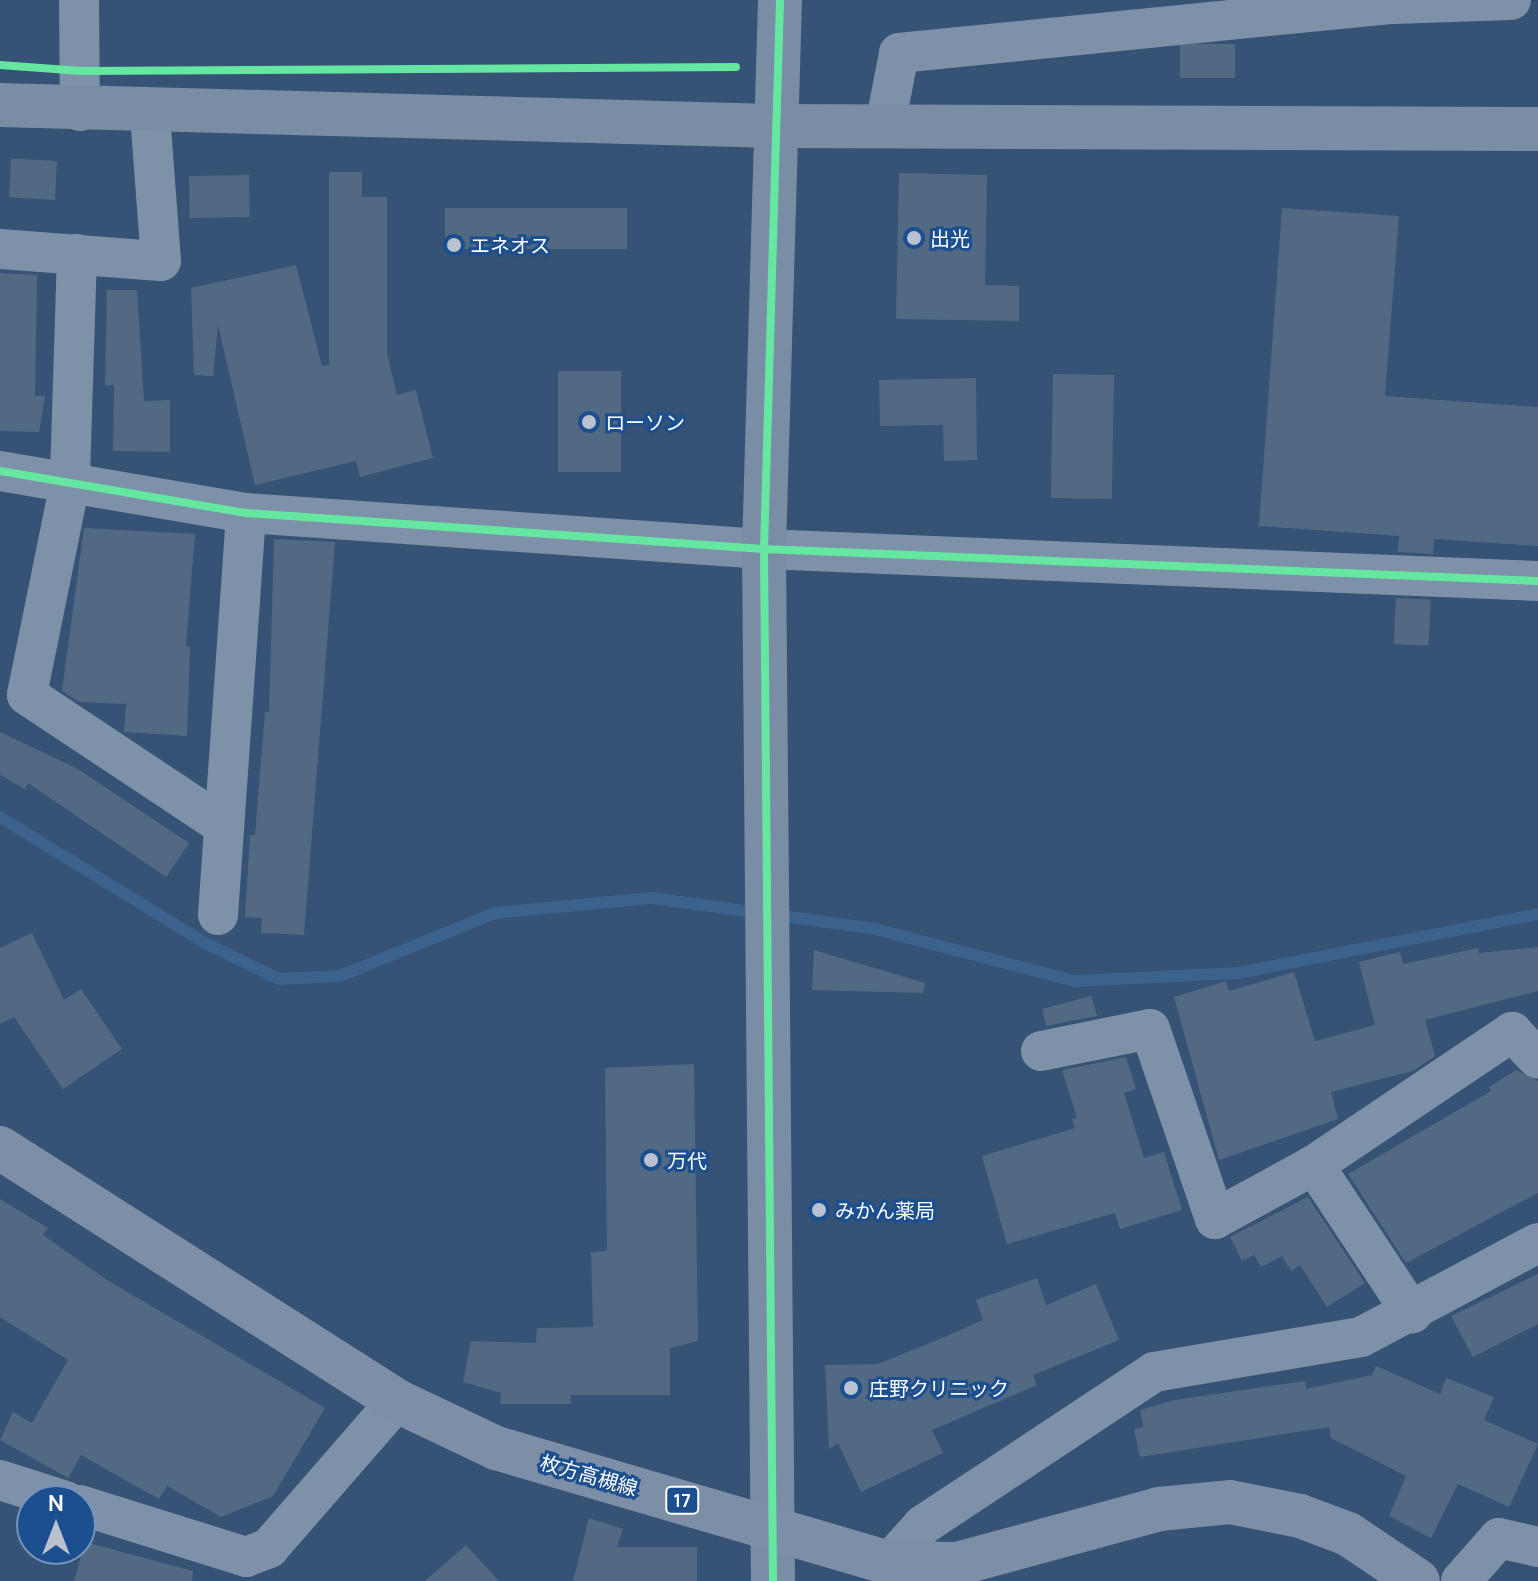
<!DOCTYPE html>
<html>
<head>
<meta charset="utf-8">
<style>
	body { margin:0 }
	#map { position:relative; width:1538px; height:1581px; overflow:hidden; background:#365274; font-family:Manrope,"Noto Sans JP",sans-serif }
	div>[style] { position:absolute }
	.stream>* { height:12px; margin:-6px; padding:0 6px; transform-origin:6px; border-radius:6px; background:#3b618d }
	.building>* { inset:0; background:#526984; transform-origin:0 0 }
	.street>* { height:40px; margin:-20px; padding:0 20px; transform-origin:20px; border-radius:20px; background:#7d92a8 }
	.secondary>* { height:44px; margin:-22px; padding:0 22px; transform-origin:22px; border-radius:22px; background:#798da4 }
	.primary>* { height:44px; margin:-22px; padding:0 22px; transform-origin:22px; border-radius:22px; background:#7d8ea7 }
	.cycleway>* { height:8px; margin:-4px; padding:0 4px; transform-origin:4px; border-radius:4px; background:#66e7a1 }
	.dots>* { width:22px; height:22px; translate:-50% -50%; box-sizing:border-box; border:4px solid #1b4f8f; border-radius:50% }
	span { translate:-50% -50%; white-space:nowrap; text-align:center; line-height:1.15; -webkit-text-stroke:6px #1b4f8f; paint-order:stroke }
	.shield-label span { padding:2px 6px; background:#1b4f8f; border:2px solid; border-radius:6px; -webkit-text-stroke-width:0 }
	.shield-label { font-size:18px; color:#fff; font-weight:700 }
	.poi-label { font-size:20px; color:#fff }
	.left { translate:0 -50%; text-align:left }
	.street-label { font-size:20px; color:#fff }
	.north { position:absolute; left:16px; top:1485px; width:80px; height:80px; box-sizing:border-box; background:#1b4f8f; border:2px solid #7695bc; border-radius:50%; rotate:0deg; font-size:22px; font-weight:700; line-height:32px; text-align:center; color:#fff }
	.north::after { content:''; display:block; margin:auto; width:28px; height:36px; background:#b9c2ce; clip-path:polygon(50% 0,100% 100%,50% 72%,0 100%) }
</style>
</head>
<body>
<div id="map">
	<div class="stream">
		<div style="left:0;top:817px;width:238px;rotate:31.6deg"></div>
		<div style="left:203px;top:942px;width:85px;rotate:26deg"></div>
		<div style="left:279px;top:979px;width:61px;rotate:-2.8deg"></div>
		<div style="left:340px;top:976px;width:167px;rotate:-22.1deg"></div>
		<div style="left:495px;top:913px;width:157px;rotate:-5.5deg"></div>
		<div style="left:651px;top:898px;width:222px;rotate:7.8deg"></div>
		<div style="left:871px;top:928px;width:211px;rotate:14.6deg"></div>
		<div style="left:1075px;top:981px;width:163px;rotate:-2.8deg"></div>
		<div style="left:1238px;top:973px;width:306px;rotate:-11.1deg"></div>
	</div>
	<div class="building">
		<div style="left:1235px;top:44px;width:34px;height:55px;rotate:90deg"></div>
		<div style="left:57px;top:161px;width:39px;height:46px;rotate:93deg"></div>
		<div style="clip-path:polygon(329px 172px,362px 172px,362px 197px,387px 197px,387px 353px,397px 395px,416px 390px,433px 458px,360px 477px,356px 461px,255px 485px,218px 325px,213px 376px,194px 375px,191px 288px,296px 265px,322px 366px,329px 365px)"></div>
		<div style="clip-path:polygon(899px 173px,987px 175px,985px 285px,1019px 286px,1019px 321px,896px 319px)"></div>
		<div style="left:249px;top:175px;width:42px;height:60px;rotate:89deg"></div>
		<div style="left:445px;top:208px;width:182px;height:41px"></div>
		<div style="clip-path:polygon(1282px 208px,1399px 216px,1385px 396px,1538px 407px,1538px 546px,1434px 539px,1433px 554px,1398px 552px,1399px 536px,1259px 526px)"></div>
		<div style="clip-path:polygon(0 273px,37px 275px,35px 396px,45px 396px,39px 432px,0 431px)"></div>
		<div style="clip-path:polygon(107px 290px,137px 290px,144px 401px,170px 400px,170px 452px,113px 451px,114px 385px,105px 385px)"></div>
		<div style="left:558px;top:371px;width:63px;height:101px"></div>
		<div style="left:1114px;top:375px;width:124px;height:61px;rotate:91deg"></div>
		<div style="clip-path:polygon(976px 378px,977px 460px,944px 461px,943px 425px,880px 426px,879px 380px)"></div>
		<div style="clip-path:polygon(84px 528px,195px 534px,186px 646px,190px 647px,187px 736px,124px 732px,126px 704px,79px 702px,62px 691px)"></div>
		<div style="clip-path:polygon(274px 539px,335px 542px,304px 935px,261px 933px,262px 918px,245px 917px,250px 835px,255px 835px,265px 712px,269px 712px)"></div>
		<div style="left:1396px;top:598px;width:35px;height:46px;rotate:3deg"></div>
		<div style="clip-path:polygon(0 732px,78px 769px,189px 843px,166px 877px,28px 783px,25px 789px,0 775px)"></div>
		<div style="clip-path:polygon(32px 933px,64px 1000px,81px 989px,122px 1049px,63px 1089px,14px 1017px,0 1024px,0 948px)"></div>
		<div style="clip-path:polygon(1538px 947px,1538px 991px,1425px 1020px,1435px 1056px,1413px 1071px,1331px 1092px,1338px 1119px,1219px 1160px,1174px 997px,1226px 981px,1229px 991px,1294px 972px,1315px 1041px,1375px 1025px,1359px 962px,1400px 952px,1403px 964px,1478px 948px,1479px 953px)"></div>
		<div style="clip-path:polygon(814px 950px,925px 983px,923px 993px,812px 990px)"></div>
		<div style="clip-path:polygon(1091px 996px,1097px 1016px,1046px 1026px,1042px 1009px)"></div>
		<div style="clip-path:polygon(1126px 1057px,1136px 1089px,1124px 1093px,1144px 1158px,1164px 1152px,1182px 1210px,1120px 1229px,1115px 1213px,1007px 1244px,982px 1156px,1075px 1128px,1072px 1119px,1077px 1118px,1062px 1070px)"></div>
		<div style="clip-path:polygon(694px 1064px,698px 1341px,670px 1348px,670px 1395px,571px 1395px,571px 1404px,500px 1404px,501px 1393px,463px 1382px,471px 1341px,536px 1343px,537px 1328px,593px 1327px,591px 1252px,607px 1251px,605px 1068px)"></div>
		<div style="clip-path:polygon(1516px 1070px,1538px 1081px,1538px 1193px,1406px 1263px,1348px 1174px,1491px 1091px,1489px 1087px)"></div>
		<div style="clip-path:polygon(1308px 1197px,1365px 1283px,1327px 1307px,1300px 1265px,1291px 1271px,1282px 1256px,1261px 1267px,1254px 1255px,1242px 1261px,1230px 1237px)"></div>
		<div style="clip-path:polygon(0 1199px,48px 1228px,43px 1235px,107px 1280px,325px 1408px,273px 1496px,221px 1517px,167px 1486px,159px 1499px,81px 1455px,68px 1478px,0 1440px,13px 1412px,32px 1423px,68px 1360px,0 1317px)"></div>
		<div style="clip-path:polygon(1538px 1274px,1538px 1324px,1473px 1357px,1451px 1316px)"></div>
		<div style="clip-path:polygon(1037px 1278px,1046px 1305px,1096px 1284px,1119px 1340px,1033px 1375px,1037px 1385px,932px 1430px,943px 1453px,861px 1492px,838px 1443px,829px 1449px,825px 1365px,878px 1364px,942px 1338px,983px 1320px,976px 1300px)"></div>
		<div style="clip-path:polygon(1376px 1366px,1440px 1394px,1446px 1378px,1494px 1397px,1484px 1420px,1538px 1444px,1509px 1507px,1458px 1484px,1431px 1538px,1389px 1516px,1406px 1476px,1331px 1438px,1329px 1427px,1140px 1457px,1134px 1429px,1143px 1427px,1140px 1410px,1174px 1400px,1305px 1381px,1306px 1389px,1372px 1375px)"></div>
		<div style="clip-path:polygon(589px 1518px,623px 1529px,617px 1547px,697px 1547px,697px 1581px,573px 1581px)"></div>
		<div style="clip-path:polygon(85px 1542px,193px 1571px,192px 1581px,74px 1581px)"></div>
		<div style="clip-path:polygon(466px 1545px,499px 1581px,425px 1581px)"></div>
	</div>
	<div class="street">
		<div style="left:79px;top:0;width:111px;rotate:89.5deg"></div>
		<div style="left:885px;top:126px;width:74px;rotate:-79.1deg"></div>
		<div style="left:899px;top:53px;width:496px;rotate:-5.7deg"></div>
		<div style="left:1393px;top:4px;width:118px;rotate:-1.9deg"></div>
		<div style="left:0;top:249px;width:161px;rotate:4.3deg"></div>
		<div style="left:161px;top:261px;width:148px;rotate:-94.3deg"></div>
		<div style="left:77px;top:254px;width:229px;rotate:91.8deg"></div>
		<div style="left:70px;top:483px;width:216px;rotate:101.5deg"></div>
		<div style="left:27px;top:695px;width:237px;rotate:33.6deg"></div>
		<div style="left:0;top:471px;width:250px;rotate:9.7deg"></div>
		<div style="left:246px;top:513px;width:519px;rotate:3.98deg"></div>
		<div style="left:764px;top:549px;width:775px;rotate:2.37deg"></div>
		<div style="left:218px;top:915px;width:403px;rotate:-86deg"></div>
		<div style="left:1041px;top:1051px;width:111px;rotate:-11.4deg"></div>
		<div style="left:1150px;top:1029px;width:201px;rotate:71.1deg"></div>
		<div style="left:1215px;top:1219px;width:113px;rotate:-28.6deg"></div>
		<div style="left:1314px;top:1165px;width:239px;rotate:-33.9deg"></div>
		<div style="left:1512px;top:1032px;width:37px;rotate:46deg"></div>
		<div style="left:1314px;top:1165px;width:178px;rotate:56.5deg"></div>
		<div style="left:0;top:1480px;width:69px;rotate:17.7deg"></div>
		<div style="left:80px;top:1505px;width:174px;rotate:17.4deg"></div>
		<div style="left:246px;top:1557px;width:25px;rotate:-21deg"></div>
		<div style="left:269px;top:1548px;width:195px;rotate:-49deg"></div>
		<div style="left:889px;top:1563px;width:51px;rotate:-48.2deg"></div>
		<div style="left:923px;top:1525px;width:277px;rotate:-33.5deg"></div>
		<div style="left:1154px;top:1372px;width:210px;rotate:-9.6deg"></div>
		<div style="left:1361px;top:1337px;width:200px;rotate:-28deg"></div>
		<div style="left:1461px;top:1581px;width:57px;rotate:-48.5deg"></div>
		<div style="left:1499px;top:1538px;width:40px;rotate:13deg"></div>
	</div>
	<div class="secondary">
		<div style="left:0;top:105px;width:775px;rotate:1.55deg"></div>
		<div style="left:775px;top:126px;width:763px;rotate:0.23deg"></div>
		<div style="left:773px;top:1581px;width:1032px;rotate:-90.5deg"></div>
		<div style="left:764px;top:549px;width:549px;rotate:-88.33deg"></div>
	</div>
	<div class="primary">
		<div style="left:0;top:1148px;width:471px;rotate:32.5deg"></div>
		<div style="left:397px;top:1401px;width:110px;rotate:25.4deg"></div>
		<div style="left:496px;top:1448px;width:409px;rotate:16.3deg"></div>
		<div style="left:889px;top:1563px;width:68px;rotate:0.8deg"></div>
		<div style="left:957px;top:1564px;width:209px;rotate:-15.2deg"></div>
		<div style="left:1159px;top:1509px;width:71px;rotate:-5.6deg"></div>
		<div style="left:1230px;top:1502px;width:71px;rotate:11.3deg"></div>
		<div style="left:1300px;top:1516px;width:51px;rotate:20.6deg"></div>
		<div style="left:1348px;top:1534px;width:84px;rotate:33.9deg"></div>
	</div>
	<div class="cycleway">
		<div style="left:0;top:65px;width:82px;rotate:4.2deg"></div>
		<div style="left:82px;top:71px;width:654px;rotate:-0.35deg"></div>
		<div style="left:0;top:471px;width:250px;rotate:9.7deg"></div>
		<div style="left:246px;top:513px;width:519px;rotate:3.98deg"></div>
		<div style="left:764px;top:549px;width:775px;rotate:2.37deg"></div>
		<div style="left:773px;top:1581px;width:1032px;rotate:-90.5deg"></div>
		<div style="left:764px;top:549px;width:549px;rotate:-88.33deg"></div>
	</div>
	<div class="dots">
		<div style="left:914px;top:238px;background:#b9c2ce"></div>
		<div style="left:454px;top:245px;background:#b9c2ce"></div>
		<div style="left:589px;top:422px;background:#b9c2ce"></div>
		<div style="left:651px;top:1160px;background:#b9c2ce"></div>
		<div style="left:819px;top:1210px;background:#b9c2ce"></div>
		<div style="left:851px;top:1388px;background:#b9c2ce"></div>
	</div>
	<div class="shield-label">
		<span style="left:682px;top:1500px">17</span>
	</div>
	<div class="poi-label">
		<span class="left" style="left:930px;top:238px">出光</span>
		<span class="left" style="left:470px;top:245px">エネオス</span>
		<span class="left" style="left:605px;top:422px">ローソン</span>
		<span class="left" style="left:667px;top:1160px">万代</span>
		<span class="left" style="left:835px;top:1210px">みかん薬局</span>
		<span class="left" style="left:869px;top:1388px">庄野クリニック</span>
	</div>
	<div class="street-label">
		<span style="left:589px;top:1475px;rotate:16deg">枚方高槻線</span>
	</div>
	<div class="north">N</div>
</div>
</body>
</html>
